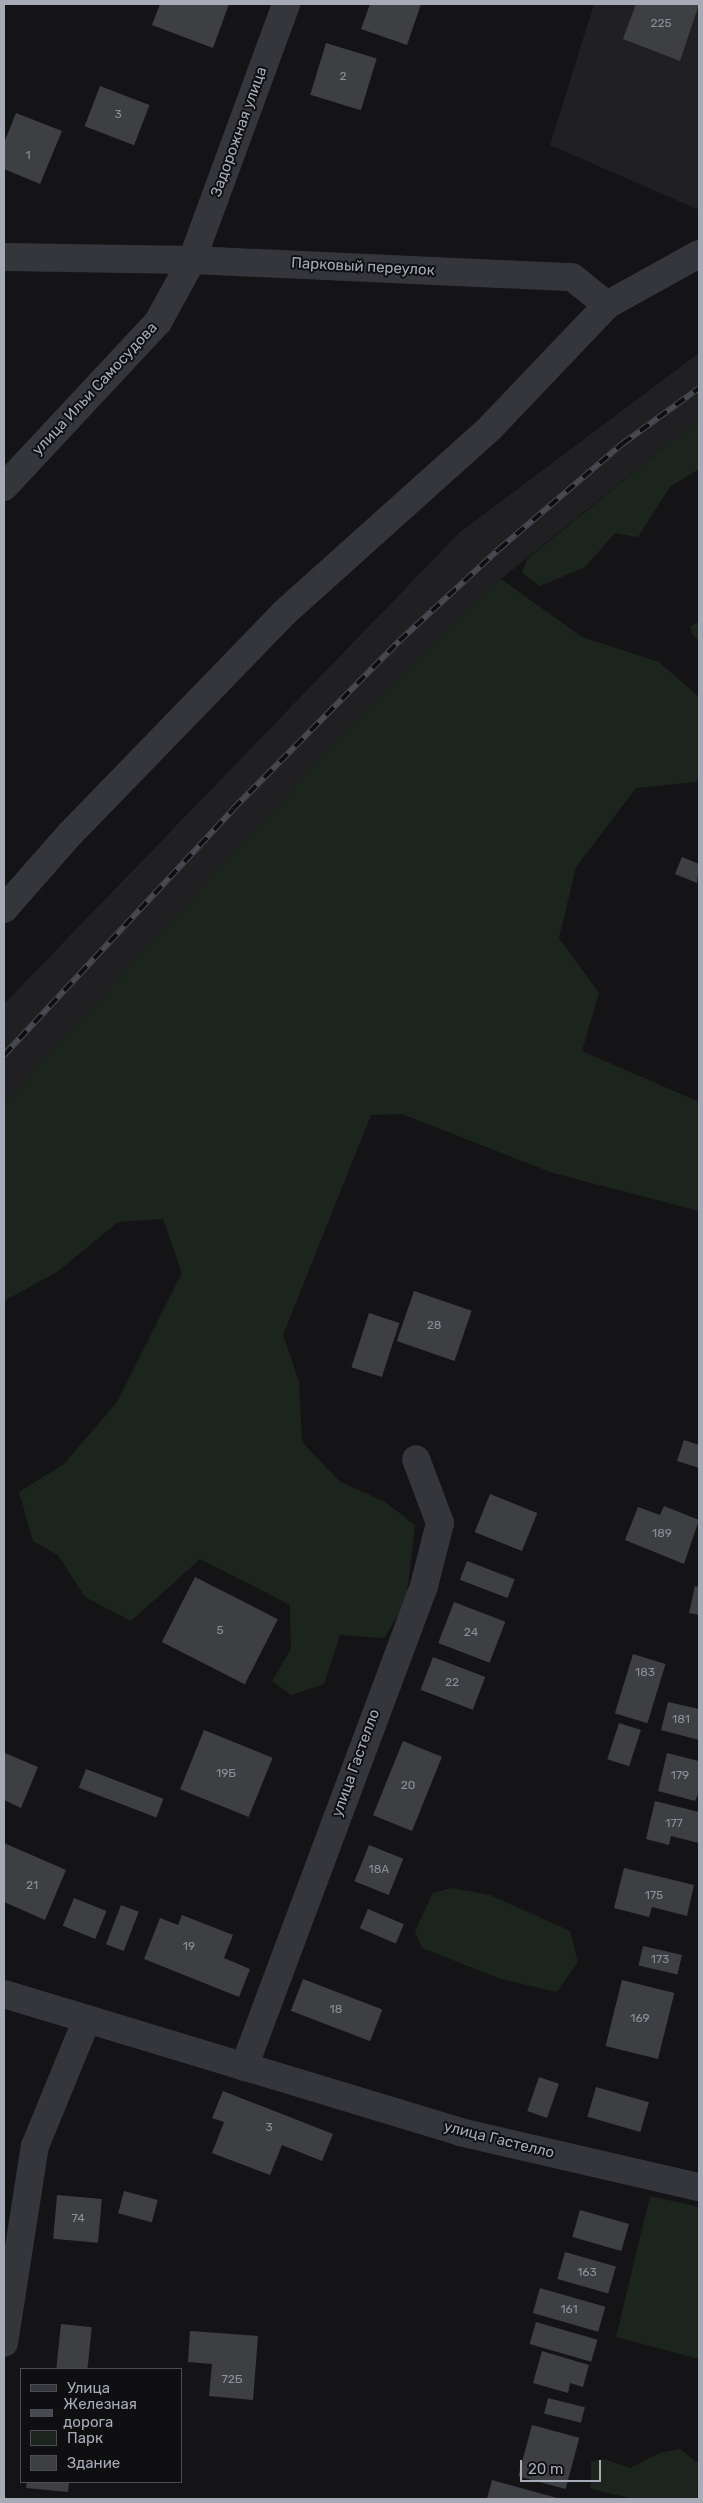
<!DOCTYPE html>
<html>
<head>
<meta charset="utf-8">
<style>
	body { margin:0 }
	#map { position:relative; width:703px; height:2503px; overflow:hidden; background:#141416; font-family:Rubik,sans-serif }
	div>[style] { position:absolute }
	.built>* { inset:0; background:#202023 }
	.green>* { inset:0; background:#1c251d }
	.building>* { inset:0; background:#3e3f43; transform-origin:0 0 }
	.street>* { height:28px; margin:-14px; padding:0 14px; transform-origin:14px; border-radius:14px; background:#35363c }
	.rail>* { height:5.5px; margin-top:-2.75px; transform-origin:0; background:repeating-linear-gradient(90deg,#0f0f11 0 11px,#484a51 0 22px); box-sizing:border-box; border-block:1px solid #484a51 }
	span { translate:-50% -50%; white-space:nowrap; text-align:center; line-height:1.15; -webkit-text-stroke:4px #0f0f11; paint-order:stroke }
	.number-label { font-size:12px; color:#8c909a }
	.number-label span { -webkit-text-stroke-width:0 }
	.street-label { font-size:15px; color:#a6abb7 }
	.frame { position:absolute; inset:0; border:5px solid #a6abb7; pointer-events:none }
	.legend { position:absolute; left:20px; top:2368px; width:162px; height:115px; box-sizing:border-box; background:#0f0f11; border:1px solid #4b4d53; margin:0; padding:6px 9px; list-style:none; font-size:15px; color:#a6abb7 }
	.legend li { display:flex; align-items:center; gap:10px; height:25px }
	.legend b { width:25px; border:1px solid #4b4d53 }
	.scale { position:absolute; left:520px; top:2460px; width:81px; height:22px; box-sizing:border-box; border:2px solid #a6abb7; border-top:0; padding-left:6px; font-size:15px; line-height:18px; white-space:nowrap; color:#a6abb7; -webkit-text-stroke:4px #0f0f11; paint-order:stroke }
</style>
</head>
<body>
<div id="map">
	<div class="built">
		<div style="clip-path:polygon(594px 4px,699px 4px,699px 210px,550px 145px)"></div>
		<div style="clip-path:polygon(699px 353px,699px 419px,501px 579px,354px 722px,4px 1103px,4px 1004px,459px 533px)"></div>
	</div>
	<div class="green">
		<div style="clip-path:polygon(699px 419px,699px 469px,670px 487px,638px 537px,615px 533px,585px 567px,540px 586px,522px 573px,527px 559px)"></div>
		<div style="clip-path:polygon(501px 579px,582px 637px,659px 662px,699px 697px,699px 775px,696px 782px,636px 788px,576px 867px,559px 938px,599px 993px,582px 1051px,699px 1102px,699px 1211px,553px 1173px,402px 1114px,371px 1115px,283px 1335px,299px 1382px,302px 1442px,339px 1481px,385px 1502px,415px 1525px,406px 1602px,384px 1638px,340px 1635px,324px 1684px,291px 1695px,272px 1681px,291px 1649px,290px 1605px,200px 1559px,131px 1621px,85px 1597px,58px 1555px,33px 1541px,19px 1492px,64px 1464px,117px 1402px,182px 1273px,163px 1219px,118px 1222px,57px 1272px,4px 1301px,4px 1103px,354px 722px)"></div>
		<div style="clip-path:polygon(699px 622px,699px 641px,692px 634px,690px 626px)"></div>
		<div style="clip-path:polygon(452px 1888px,490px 1895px,570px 1931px,578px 1962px,557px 1992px,501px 1979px,422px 1948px,415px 1931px,433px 1893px)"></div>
		<div style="clip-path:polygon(650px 2196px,699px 2207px,699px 2359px,616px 2337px)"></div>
		<div style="clip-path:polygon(680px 2449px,699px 2464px,697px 2499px,634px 2499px,591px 2489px,591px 2462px,604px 2459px,630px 2468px,659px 2453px)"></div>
	</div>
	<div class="building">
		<div style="clip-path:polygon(160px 4px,229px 4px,213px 48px,152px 25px)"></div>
		<div style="clip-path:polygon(370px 4px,421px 4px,407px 45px,361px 29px)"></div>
		<div style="clip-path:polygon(636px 4px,699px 4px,680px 61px,623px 39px)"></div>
		<div style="left:326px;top:43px;width:53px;height:54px;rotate:17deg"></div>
		<div style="left:100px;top:86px;width:53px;height:43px;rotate:21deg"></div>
		<div style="clip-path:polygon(16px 113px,62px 131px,40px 184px,4px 169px,4px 143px)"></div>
		<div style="clip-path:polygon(682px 857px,699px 864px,697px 883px,675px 874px)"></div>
		<div style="left:414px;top:1291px;width:61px;height:53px;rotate:19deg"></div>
		<div style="left:369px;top:1313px;width:32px;height:57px;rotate:18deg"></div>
		<div style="clip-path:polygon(684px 1440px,699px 1445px,699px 1468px,677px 1461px)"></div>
		<div style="left:490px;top:1494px;width:51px;height:41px;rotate:22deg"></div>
		<div style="clip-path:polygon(664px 1506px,699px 1520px,684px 1564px,625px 1540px,638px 1507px,660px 1515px)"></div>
		<div style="left:467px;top:1561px;width:51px;height:20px;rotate:21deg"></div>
		<div style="left:195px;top:1577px;width:93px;height:73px;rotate:27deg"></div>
		<div style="clip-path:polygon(695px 1586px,699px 1587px,699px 1615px,689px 1613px)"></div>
		<div style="left:454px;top:1602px;width:55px;height:44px;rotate:21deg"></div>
		<div style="left:633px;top:1654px;width:34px;height:62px;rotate:17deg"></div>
		<div style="left:433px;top:1657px;width:56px;height:35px;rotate:21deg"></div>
		<div style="clip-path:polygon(668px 1702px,699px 1709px,699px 1740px,661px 1730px)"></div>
		<div style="left:619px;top:1723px;width:23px;height:38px;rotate:18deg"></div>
		<div style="left:204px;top:1730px;width:74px;height:64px;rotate:22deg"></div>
		<div style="left:403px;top:1741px;width:42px;height:80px;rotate:22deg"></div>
		<div style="clip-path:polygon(5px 1753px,38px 1767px,21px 1808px,4px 1800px)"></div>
		<div style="clip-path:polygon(667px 1753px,699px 1761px,699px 1792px,695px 1801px,658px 1791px)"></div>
		<div style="left:86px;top:1769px;width:83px;height:20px;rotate:21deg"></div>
		<div style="clip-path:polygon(655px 1801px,699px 1812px,699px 1843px,671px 1836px,669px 1845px,646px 1839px)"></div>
		<div style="clip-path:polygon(4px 1843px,66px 1870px,45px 1920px,4px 1902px)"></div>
		<div style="left:369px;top:1845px;width:37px;height:39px;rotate:22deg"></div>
		<div style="clip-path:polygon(624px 1868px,694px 1885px,687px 1916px,652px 1907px,649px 1917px,614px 1908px)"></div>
		<div style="left:74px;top:1898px;width:35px;height:30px;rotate:22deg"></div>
		<div style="left:121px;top:1905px;width:19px;height:42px;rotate:21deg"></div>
		<div style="left:368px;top:1909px;width:39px;height:21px;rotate:23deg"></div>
		<div style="clip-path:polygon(182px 1915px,233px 1935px,224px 1958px,250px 1969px,239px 1997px,144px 1959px,160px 1918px,178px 1925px)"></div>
		<div style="left:643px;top:1946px;width:40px;height:20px;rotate:13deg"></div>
		<div style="left:303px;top:1979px;width:85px;height:34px;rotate:21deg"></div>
		<div style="left:622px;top:1980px;width:54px;height:68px;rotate:14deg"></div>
		<div style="left:539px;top:2077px;width:21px;height:36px;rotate:19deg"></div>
		<div style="left:596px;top:2087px;width:55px;height:31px;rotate:16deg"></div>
		<div style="clip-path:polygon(223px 2091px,333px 2134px,322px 2161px,282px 2145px,270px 2175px,212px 2153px,224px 2122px,212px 2118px)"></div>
		<div style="left:124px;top:2191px;width:35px;height:23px;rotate:15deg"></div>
		<div style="left:57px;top:2195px;width:45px;height:44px;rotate:5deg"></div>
		<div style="left:580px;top:2210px;width:51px;height:28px;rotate:16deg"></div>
		<div style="left:565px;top:2252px;width:53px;height:28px;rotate:16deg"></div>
		<div style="left:540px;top:2288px;width:68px;height:26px;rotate:16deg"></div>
		<div style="left:536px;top:2322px;width:64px;height:23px;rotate:16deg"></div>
		<div style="left:61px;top:2324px;width:31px;height:45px;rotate:6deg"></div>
		<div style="clip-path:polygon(190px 2331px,258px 2336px,253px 2400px,209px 2396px,212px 2364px,188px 2362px)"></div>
		<div style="clip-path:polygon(542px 2351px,589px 2365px,583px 2387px,570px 2383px,568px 2393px,533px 2383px)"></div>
		<div style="left:548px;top:2398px;width:38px;height:16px;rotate:14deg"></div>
		<div style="left:532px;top:2425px;width:49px;height:53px;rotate:15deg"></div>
		<div style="clip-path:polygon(492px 2480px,561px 2499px,487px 2499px)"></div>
		<div style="clip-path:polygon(27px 2482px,69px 2482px,68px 2492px,26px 2488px)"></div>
	</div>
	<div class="street">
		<div style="left:4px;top:257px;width:188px;rotate:0.9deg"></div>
		<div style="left:192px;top:260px;width:380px;rotate:2.6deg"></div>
		<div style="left:572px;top:277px;width:45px;rotate:38.7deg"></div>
		<div style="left:607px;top:305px;width:105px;rotate:-29deg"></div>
		<div style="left:4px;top:487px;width:226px;rotate:-47deg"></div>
		<div style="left:158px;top:322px;width:71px;rotate:-61.3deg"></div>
		<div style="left:192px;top:260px;width:273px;rotate:-69.8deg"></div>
		<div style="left:4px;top:909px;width:100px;rotate:-48.7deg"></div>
		<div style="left:70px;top:834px;width:308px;rotate:-45.9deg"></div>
		<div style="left:284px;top:613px;width:278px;rotate:-41.9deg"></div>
		<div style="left:491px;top:427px;width:168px;rotate:-46.4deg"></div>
		<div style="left:4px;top:1994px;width:476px;rotate:16.8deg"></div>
		<div style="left:460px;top:2132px;width:245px;rotate:13deg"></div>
		<div style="left:244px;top:2067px;width:514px;rotate:-69.48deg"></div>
		<div style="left:424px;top:1586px;width:65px;rotate:-75.7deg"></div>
		<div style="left:440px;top:1523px;width:68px;rotate:-110.6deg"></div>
		<div style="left:4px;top:2343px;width:199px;rotate:-81.1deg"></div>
		<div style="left:35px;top:2146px;width:137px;rotate:-67.7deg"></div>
	</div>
	<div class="rail">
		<div style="left:4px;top:1055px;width:336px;rotate:-47deg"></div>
		<div style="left:233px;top:809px;width:236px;rotate:-45.3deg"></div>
		<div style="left:399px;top:641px;width:136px;rotate:-42.6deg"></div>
		<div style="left:499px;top:549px;width:162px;rotate:-40.5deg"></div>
		<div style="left:622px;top:444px;width:95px;rotate:-36deg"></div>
	</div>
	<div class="number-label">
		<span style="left:661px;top:24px">225</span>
		<span style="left:343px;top:77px">2</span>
		<span style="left:118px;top:115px">3</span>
		<span style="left:28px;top:156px">1</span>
		<span style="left:434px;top:1326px">28</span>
		<span style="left:662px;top:1534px">189</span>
		<span style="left:220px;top:1631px">5</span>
		<span style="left:471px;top:1633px">24</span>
		<span style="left:645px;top:1673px">183</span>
		<span style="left:452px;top:1683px">22</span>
		<span style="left:681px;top:1720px">181</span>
		<span style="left:226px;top:1774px">19Б</span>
		<span style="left:680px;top:1776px">179</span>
		<span style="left:408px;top:1786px">20</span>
		<span style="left:674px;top:1824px">177</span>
		<span style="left:379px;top:1870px">18А</span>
		<span style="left:32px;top:1886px">21</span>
		<span style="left:654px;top:1896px">175</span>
		<span style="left:189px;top:1947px">19</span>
		<span style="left:660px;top:1960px">173</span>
		<span style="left:336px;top:2010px">18</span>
		<span style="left:640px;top:2019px">169</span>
		<span style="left:269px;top:2128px">3</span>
		<span style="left:78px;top:2219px">74</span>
		<span style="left:587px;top:2273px">163</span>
		<span style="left:569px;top:2310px">161</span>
		<span style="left:232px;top:2380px">72Б</span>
	</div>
	<div class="street-label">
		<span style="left:239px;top:132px;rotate:-70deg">Задорожная улица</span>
		<span style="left:363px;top:267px;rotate:3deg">Парковый переулок</span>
		<span style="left:95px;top:389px;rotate:-47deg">улица Ильи Самосудова</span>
		<span style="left:356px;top:1763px;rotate:-70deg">улица Гастелло</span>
		<span style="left:499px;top:2140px;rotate:14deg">улица Гастелло</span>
	</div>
	<div class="frame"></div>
	<ul class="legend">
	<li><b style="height:6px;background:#35363c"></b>Улица</li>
	<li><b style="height:6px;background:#484a51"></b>Железная дорога</li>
	<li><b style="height:14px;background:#1c251d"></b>Парк</li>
	<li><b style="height:14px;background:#3e3f43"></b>Здание</li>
	</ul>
	<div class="scale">20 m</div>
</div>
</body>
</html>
